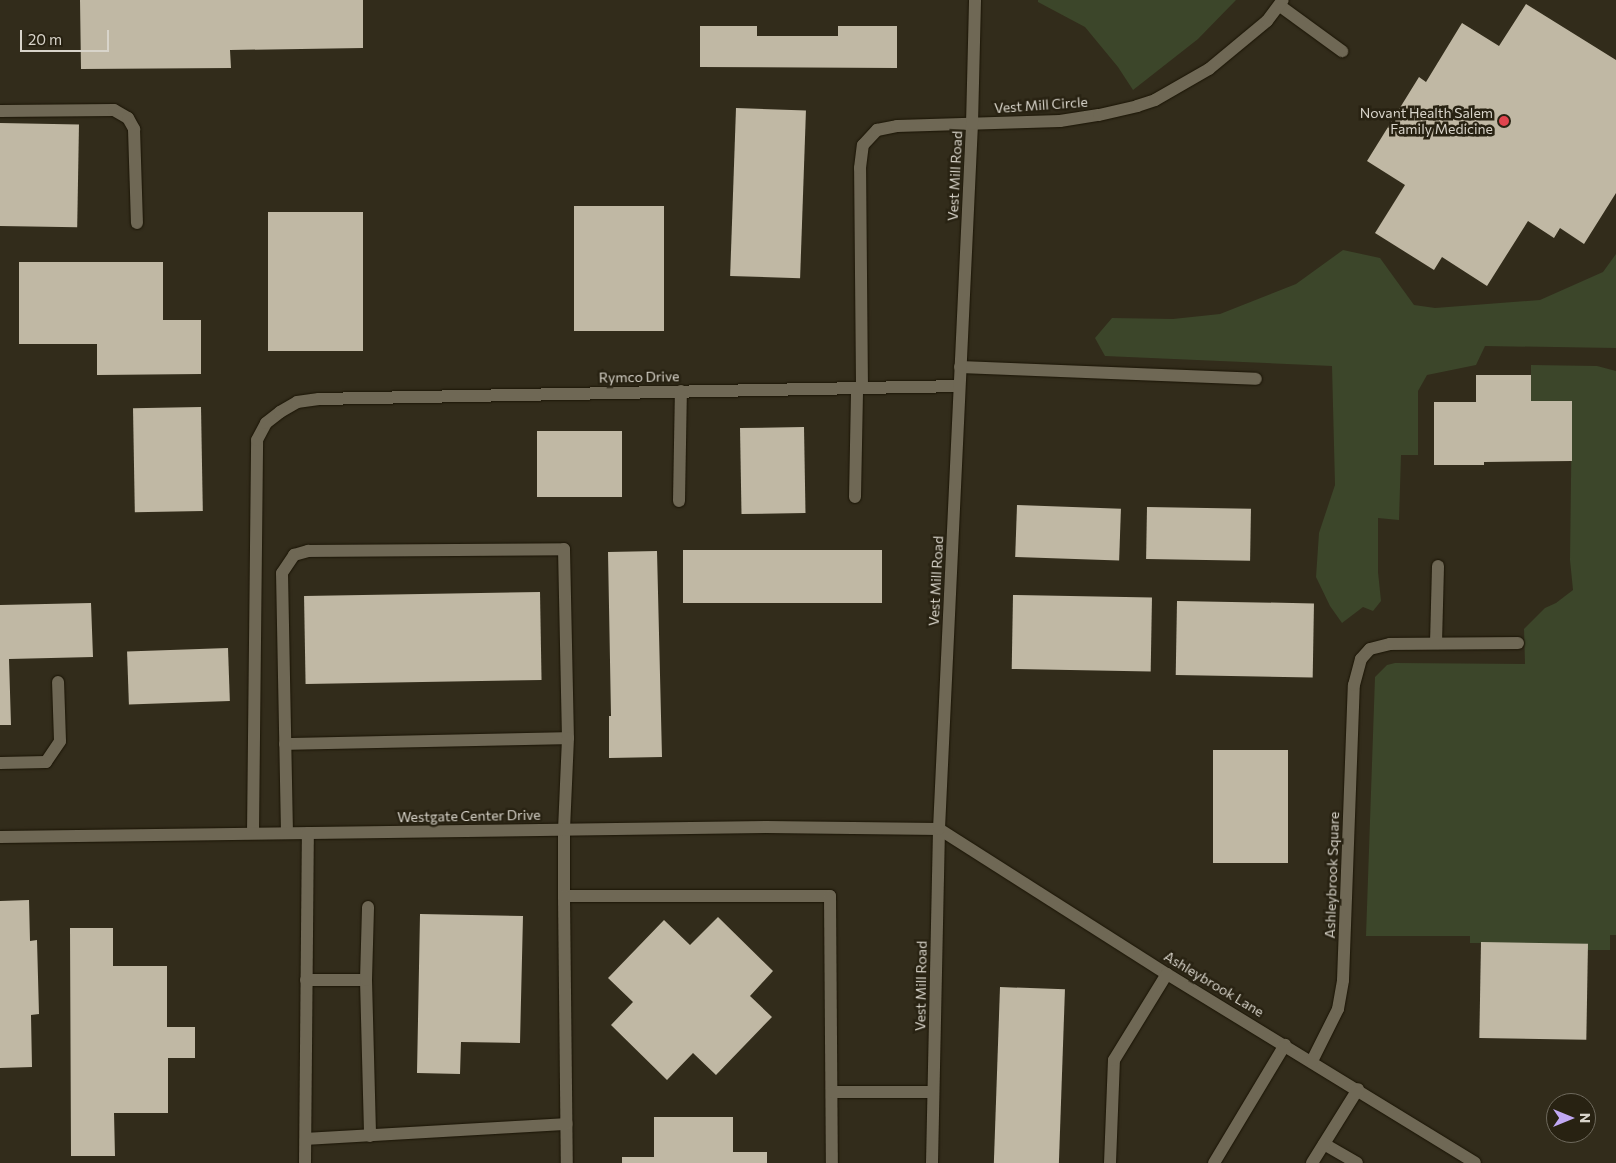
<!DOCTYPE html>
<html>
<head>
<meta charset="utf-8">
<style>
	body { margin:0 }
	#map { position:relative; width:1616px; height:1163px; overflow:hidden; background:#322c1b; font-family:Commissioner,sans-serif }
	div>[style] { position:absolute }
	.green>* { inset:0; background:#3c462a }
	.building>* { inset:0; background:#c0b8a4; transform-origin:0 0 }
	.roads { filter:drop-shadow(0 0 1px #1a1405) drop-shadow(0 0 1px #1a1405) }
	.minor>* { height:12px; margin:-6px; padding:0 6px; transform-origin:6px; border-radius:6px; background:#6f6855 }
	.dots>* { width:14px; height:14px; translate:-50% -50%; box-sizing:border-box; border:2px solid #282212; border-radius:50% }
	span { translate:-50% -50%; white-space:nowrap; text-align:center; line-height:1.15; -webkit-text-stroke:5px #282212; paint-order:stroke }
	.street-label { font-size:14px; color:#d8d4ca }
	.poi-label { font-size:14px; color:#d8d4ca }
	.right { translate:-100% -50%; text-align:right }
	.north { position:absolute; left:1546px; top:1093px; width:50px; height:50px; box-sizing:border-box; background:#282212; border:1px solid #6e695c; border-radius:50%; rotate:90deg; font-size:14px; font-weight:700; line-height:20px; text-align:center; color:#d8d4ca }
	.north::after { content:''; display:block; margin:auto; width:18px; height:22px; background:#c1a8f3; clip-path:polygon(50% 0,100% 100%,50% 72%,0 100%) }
	.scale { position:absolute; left:20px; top:30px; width:89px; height:22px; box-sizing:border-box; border:2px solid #d8d4ca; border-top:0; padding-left:6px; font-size:15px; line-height:18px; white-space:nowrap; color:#d8d4ca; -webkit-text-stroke:4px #282212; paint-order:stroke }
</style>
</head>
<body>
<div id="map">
	<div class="green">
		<div style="clip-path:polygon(1038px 0,1236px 0,1198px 39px,1133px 90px,1118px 67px,1085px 27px,1038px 2px)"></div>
		<div style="clip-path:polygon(1343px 250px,1380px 258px,1414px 305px,1435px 308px,1540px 300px,1603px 272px,1616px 254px,1616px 348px,1485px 346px,1476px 365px,1427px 375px,1418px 391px,1418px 455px,1401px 455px,1399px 520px,1378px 518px,1378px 572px,1381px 601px,1373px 611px,1363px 607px,1342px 623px,1330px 606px,1316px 577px,1319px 533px,1335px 485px,1332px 366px,1105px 356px,1095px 338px,1112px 318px,1173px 319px,1220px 314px,1296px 284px)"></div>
		<div style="clip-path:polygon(1531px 365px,1597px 366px,1616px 371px,1616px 935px,1610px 935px,1610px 950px,1588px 950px,1588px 944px,1470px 943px,1470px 936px,1366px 936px,1375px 677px,1387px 665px,1395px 663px,1525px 664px,1524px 629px,1545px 608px,1556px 603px,1573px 590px,1570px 560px,1572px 401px,1531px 401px)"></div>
	</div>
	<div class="building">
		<div style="clip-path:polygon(80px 0,363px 0,363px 48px,230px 50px,231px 68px,81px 69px)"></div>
		<div style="clip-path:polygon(1526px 4px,1616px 60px,1616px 193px,1584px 244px,1560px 228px,1554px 238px,1528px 221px,1487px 286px,1442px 257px,1434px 270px,1375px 233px,1405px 185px,1367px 161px,1419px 77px,1426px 82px,1462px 23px,1499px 46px)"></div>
		<div style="clip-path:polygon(700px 26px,757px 26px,757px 36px,838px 36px,838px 26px,897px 26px,897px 68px,700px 67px)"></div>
		<div style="left:736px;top:108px;width:70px;height:168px;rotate:2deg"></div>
		<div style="left:0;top:123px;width:79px;height:103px;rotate:1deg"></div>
		<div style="left:574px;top:206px;width:90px;height:125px"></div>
		<div style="left:268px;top:212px;width:95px;height:139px"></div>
		<div style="clip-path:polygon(19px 262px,163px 262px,163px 320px,201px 320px,201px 374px,97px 375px,97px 344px,19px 344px)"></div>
		<div style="clip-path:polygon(1476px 375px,1531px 375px,1531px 401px,1572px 401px,1572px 461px,1484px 462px,1484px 465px,1434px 465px,1434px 402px,1476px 402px)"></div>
		<div style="left:201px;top:407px;width:104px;height:68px;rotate:89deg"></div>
		<div style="left:804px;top:427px;width:86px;height:64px;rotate:89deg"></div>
		<div style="left:537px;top:431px;width:85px;height:66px"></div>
		<div style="left:1017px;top:505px;width:104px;height:52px;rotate:2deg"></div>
		<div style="left:1147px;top:507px;width:104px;height:52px;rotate:1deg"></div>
		<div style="left:882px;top:550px;width:53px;height:199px;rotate:90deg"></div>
		<div style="clip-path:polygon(657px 551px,662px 757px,609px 758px,609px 716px,611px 716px,608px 552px)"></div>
		<div style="left:540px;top:592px;width:88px;height:236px;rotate:89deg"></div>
		<div style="left:1013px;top:595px;width:139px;height:74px;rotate:1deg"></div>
		<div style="left:1177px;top:601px;width:137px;height:74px;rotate:1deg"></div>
		<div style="clip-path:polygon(91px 603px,93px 657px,9px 659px,11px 725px,0 725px,0 605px)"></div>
		<div style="left:228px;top:648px;width:53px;height:101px;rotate:88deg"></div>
		<div style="left:1213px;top:750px;width:75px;height:113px"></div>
		<div style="clip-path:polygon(29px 900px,30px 941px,37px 940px,39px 1014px,31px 1015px,32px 1067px,0 1068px,0 901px)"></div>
		<div style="clip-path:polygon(420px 914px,523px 916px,520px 1043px,461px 1042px,460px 1074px,417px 1073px)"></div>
		<div style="clip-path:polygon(718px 917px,773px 971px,750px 996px,772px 1017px,716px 1075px,693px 1053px,667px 1080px,611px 1025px,633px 1002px,608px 978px,664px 920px,690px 945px)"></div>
		<div style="clip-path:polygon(70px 928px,113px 928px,113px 966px,167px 966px,167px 1027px,195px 1027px,195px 1058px,168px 1058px,168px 1113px,114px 1113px,115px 1156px,71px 1156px)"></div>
		<div style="left:1481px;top:942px;width:107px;height:96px;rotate:1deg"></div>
		<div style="left:1000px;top:987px;width:65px;height:176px;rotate:2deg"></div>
		<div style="clip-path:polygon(654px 1117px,733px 1117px,733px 1152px,767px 1152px,767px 1163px,622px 1163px,622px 1157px,654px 1157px)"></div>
	</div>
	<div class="roads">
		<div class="minor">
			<div style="left:1280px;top:6px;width:77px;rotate:36deg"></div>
			<div style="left:0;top:111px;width:114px;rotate:-0.5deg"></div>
			<div style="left:114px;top:110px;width:16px;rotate:30deg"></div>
			<div style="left:128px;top:118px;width:13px;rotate:61deg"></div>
			<div style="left:134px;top:129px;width:94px;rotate:88.2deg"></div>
			<div style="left:960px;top:367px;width:296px;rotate:2.3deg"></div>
			<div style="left:862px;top:388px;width:220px;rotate:-90.5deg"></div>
			<div style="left:860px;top:168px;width:23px;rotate:-83deg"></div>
			<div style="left:863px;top:145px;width:21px;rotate:-47deg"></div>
			<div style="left:877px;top:130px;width:20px;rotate:-11deg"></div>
			<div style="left:897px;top:126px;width:163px;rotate:-1.8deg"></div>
			<div style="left:1060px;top:121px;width:39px;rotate:-9deg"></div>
			<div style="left:1099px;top:115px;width:39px;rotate:-13deg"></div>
			<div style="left:1137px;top:106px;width:19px;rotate:-18deg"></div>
			<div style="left:1155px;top:100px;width:62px;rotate:-29.9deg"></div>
			<div style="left:1209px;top:69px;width:75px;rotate:-39.6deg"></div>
			<div style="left:1267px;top:21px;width:26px;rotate:-53deg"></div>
			<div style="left:855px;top:497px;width:109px;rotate:-88.9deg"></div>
			<div style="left:679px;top:501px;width:110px;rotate:-89deg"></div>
			<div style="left:1436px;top:643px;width:77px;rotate:-88.5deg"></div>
			<div style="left:285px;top:744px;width:283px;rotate:-1.2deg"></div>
			<div style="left:0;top:763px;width:46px;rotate:-1.2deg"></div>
			<div style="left:46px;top:762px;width:25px;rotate:-56deg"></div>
			<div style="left:60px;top:741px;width:59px;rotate:-91.9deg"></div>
			<div style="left:939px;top:829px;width:270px;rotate:32.5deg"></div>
			<div style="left:1167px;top:974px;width:361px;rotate:31.5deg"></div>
			<div style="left:253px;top:833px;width:393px;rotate:-89.4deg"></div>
			<div style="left:257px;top:440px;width:19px;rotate:-62deg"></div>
			<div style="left:266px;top:423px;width:18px;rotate:-38deg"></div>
			<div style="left:280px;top:412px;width:20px;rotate:-30deg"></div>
			<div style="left:297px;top:402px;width:22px;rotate:-8deg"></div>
			<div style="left:319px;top:399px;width:640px;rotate:-1.16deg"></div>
			<div style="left:287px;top:833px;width:260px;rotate:-91.1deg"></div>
			<div style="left:282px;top:573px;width:22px;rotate:-56deg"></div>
			<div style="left:294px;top:555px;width:15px;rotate:-16deg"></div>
			<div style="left:308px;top:551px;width:256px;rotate:-0.4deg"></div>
			<div style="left:564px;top:549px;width:189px;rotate:88.8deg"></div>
			<div style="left:568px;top:738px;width:92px;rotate:92.5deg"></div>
			<div style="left:564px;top:830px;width:66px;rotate:90deg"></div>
			<div style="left:564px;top:896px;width:266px"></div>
			<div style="left:830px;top:896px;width:267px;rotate:89.6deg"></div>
			<div style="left:0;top:837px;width:766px;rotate:-0.75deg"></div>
			<div style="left:766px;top:827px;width:173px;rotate:0.7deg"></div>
			<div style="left:564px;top:896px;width:267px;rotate:89.4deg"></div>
			<div style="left:306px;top:980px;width:60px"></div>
			<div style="left:366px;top:980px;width:156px;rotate:88.5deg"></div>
			<div style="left:366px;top:980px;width:73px;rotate:-88.4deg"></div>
			<div style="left:1312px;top:1061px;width:58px;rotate:-63.4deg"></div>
			<div style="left:1338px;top:1009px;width:29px;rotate:-80deg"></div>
			<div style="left:1343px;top:980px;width:295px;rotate:-87.9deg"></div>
			<div style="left:1354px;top:685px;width:27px;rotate:-75deg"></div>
			<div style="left:1361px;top:659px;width:13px;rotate:-48deg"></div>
			<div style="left:1370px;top:649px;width:21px;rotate:-14deg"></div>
			<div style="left:1390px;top:644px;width:128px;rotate:-0.4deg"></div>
			<div style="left:832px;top:1092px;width:101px"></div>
			<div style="left:306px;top:1139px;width:261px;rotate:-3.3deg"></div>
			<div style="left:1324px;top:1144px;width:38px;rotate:30deg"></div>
			<div style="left:305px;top:1163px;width:330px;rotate:-89.5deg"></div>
			<div style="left:932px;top:1163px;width:334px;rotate:-88.8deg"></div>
			<div style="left:939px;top:829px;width:706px;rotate:-87.32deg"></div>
			<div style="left:972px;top:124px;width:124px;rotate:-88.6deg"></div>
			<div style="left:1110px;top:1163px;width:103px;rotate:-87.8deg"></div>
			<div style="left:1114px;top:1060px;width:101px;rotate:-58.4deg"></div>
			<div style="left:1214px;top:1163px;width:138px;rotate:-59deg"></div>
			<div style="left:1312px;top:1163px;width:87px;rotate:-58.1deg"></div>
		</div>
	</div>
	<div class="dots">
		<div style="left:1504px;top:121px;background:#e0444e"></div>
	</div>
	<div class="street-label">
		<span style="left:1041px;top:105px;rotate:-4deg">Vest Mill Circle</span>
		<span style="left:955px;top:176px;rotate:-87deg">Vest Mill Road</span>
		<span style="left:639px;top:377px;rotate:-1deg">Rymco Drive</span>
		<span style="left:936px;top:581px;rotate:-87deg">Vest Mill Road</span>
		<span style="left:469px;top:816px;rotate:-1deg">Westgate Center Drive</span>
		<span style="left:1332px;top:875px;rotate:-88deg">Ashleybrook Square</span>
		<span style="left:1214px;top:984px;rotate:31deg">Ashleybrook Lane</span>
		<span style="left:921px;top:986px;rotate:-89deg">Vest Mill Road</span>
	</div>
	<div class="poi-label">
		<span class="right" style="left:1493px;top:121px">Novant Health Salem<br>Family Medicine</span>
	</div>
	<div class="north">N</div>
	<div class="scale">20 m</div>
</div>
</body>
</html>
